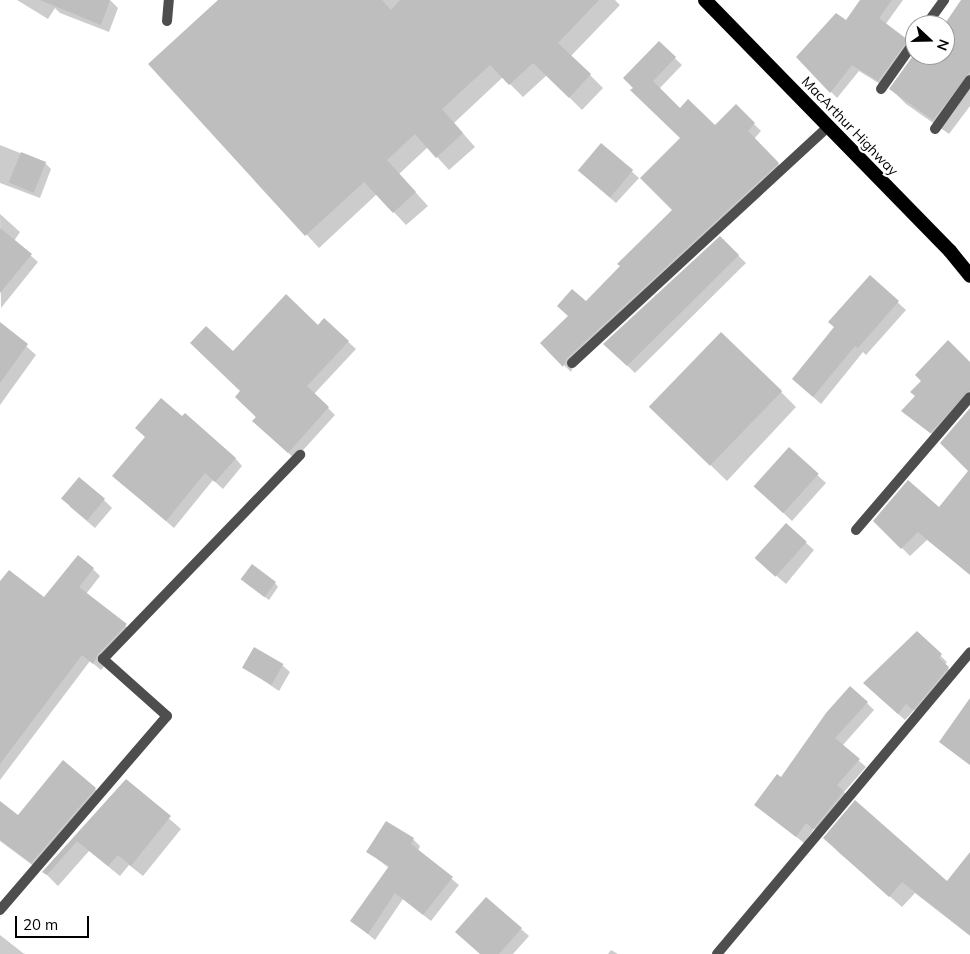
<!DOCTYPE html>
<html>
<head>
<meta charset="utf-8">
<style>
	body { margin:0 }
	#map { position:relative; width:970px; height:954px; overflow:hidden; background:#fff; font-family:Mulish,sans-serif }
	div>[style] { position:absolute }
	.shadow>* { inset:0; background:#0003 }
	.building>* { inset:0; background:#bebebe; transform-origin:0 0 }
	.service>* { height:10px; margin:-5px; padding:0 5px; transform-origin:5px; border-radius:5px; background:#4e4e4e }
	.minor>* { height:10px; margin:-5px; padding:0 5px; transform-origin:5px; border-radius:5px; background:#4e4e4e }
	.trunk>* { height:14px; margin:-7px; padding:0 7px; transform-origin:7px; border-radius:7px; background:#000 }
	span { translate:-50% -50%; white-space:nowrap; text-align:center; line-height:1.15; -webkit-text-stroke:4.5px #fff; paint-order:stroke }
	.street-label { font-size:14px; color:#000 }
	.north { position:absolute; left:905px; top:15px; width:50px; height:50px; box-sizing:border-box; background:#fff; border:1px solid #999; border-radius:50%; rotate:111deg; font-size:14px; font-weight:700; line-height:20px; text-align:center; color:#000 }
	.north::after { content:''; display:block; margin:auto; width:18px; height:22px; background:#000; clip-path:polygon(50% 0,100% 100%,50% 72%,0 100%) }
	.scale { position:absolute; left:15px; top:916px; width:74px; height:22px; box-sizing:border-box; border:2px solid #000; border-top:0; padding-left:6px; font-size:15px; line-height:18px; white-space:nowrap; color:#000; -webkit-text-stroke:4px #fff; paint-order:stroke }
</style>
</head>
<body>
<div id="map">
	<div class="shadow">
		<div style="clip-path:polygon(17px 0,110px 0,118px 8px,109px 32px,60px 13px,55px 8px,48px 19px)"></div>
		<div style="clip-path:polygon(219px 0,615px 0,620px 5px,571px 56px,603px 88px,582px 110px,547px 75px,523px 97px,503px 77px,454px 123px,475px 147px,449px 170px,428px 147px,399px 174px,428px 206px,406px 225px,377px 194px,319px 248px,150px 64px)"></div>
		<div style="clip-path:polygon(862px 0,903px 0,885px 25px,913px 47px,885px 87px,859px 71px,837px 98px,797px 57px,846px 22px)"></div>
		<div style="clip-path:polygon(970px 33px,970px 106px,949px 134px,906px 104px,891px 89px,945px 55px)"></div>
		<div style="clip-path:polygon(659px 43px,682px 65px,659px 89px,680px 110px,715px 127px,736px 106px,761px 131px,754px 139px,785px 171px,574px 365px,571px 372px,542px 343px,586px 303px,674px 210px,682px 138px,632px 90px)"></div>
		<div style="clip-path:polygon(601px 144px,639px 178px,616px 203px,586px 177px)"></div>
		<div style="clip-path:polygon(0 145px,45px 163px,51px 169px,40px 198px,0 183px)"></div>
		<div style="clip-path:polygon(0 214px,20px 232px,14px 241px,38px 262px,1px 308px)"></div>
		<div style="clip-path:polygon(720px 238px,746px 263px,635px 373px,605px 344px)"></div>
		<div style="clip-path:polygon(870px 277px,906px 310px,866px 355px,863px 352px,821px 404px,793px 379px,835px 328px)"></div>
		<div style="clip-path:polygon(324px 320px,356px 349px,314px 394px,335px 415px,295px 459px,261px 428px,242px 391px,233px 353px,318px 327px)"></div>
		<div style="clip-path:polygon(0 323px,36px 355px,0 405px)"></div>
		<div style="clip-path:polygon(970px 364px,970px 404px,939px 440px,903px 411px)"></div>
		<div style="clip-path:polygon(781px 392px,796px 407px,727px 481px,666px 422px)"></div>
		<div style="clip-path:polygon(970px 409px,970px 574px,927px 540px,910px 556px,875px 521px,939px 509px,970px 471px)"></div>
		<div style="clip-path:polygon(789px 449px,826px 483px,792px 521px,763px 494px)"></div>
		<div style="clip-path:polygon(235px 458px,242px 466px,223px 489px,213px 480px,174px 528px,113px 476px)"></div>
		<div style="clip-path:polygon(104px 500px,112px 508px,95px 528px,69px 506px)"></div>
		<div style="clip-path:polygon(786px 525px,814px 550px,786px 584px,765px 566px)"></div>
		<div style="clip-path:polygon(93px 569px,100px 576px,86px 594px,133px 632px,101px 670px,90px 661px,0 780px,0 583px,44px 599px)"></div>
		<div style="clip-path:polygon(246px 583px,275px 583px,278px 587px,269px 600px)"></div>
		<div style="clip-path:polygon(917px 633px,947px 662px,945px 665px,954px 674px,920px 715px,914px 710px,905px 720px,871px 690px)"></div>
		<div style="clip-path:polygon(282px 665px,290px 672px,279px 691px,243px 667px)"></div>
		<div style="clip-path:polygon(867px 703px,874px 710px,842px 746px,866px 767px,844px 792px,851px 799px,821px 835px,814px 829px,804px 843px,756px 805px)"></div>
		<div style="clip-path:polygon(970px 719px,970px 765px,940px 742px)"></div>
		<div style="clip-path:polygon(126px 781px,181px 829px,143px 876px,129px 865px,120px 876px,89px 851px,58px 886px,44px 872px)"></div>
		<div style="clip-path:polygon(95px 789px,102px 795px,39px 870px,0 841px,0 803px,18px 817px)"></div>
		<div style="clip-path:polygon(386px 822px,413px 839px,420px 846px,418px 851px,459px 885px,431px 921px,403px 899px,375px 940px,352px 921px,389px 868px,368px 852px)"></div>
		<div style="clip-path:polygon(836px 850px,947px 883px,970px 854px,970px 936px,915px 893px,902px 907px)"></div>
		<div style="clip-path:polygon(521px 929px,529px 936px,513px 954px,480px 954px)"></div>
		<div style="clip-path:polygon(0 935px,23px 953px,25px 954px,0 954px)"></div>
		<div style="clip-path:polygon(611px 950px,618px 954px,608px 954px)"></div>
	</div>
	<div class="building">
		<div style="clip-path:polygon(40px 0,110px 0,101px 25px)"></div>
		<div style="clip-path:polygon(218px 0,382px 0,391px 10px,400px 0,599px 0,558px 43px,591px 74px,569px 98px,533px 63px,509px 85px,490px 65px,442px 109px,463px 133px,436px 158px,415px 134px,387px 160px,416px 192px,393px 213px,364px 182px,305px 236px,148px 64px)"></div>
		<div style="clip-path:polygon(860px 0,892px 0,879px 18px,908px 40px,878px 81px,852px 65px,830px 93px,796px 57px,836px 13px,846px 20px)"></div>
		<div style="clip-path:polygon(961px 0,970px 0,970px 72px,933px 120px,889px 89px,915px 53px,945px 55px,944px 25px)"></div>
		<div style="clip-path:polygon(659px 41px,676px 57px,653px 81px,680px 108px,688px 99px,715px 125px,736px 104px,755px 123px,748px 131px,779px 163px,567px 358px,563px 367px,540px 343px,568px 316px,557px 306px,572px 289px,586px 301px,620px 266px,617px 264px,672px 210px,640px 178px,680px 138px,630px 90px,633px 88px,623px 78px)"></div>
		<div style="left:601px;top:143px;width:42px;height:36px;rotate:40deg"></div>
		<div style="left:21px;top:152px;width:27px;height:33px;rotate:22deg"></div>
		<div style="clip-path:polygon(0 228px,32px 254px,0 293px)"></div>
		<div style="clip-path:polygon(720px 236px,739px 255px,627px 366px,603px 344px)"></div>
		<div style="clip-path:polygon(870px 275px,899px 301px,858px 348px,855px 346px,813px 397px,792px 379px,834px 327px,828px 322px)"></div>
		<div style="clip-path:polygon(286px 294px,318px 325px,324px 318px,349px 341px,307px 386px,329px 407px,288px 453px,252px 421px,256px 417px,235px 397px,240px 391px,190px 343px,206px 326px,233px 351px)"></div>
		<div style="clip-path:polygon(0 322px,28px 344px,0 383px)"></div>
		<div style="left:721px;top:332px;width:85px;height:104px;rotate:44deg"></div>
		<div style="clip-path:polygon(948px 340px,970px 362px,970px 390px,930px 433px,901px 411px,915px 396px,910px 392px,921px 381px,915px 375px)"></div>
		<div style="clip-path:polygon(161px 398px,182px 416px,185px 413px,236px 458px,215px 482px,205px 473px,166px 521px,112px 476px,145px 437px,135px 428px)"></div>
		<div style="clip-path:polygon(970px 408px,970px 575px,918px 532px,901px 549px,873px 521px,908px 480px,939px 507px,968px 471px,940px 443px)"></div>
		<div style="left:789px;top:447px;width:40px;height:53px;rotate:42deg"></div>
		<div style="left:79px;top:477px;width:34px;height:28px;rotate:40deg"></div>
		<div style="left:786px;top:523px;width:28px;height:47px;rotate:42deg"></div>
		<div style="clip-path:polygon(78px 555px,94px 568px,79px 587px,127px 624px,98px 654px,93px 664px,82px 655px,0 764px,0 581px,9px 570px,44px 597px)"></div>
		<div style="left:252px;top:564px;width:30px;height:19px;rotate:37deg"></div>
		<div style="clip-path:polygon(917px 631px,942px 654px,939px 658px,949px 667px,913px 710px,906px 704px,898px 714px,863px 683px)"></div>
		<div style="left:254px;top:647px;width:34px;height:24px;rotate:30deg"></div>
		<div style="clip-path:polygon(850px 686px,868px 702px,835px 738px,860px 759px,837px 785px,844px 791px,813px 829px,806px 823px,796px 837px,754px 805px,777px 774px,781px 777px,826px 713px)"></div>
		<div style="clip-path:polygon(970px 698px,970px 765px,939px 742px)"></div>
		<div style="clip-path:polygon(63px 760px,96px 788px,31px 863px,0 840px,0 801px,18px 815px)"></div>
		<div style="clip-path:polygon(126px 779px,171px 816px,131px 866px,118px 855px,108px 866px,77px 841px,47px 875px,42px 872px)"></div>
		<div style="clip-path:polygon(855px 800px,947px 881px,970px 852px,970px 935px,902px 882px,889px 897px,823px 838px)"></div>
		<div style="clip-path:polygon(386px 821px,414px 838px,411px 844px,453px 877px,423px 915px,395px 893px,368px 934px,350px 921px,389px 866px,366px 852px)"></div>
		<div style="clip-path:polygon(486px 897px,522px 928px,499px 954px,480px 954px,455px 932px)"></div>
	</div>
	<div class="service">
		<div style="left:167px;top:21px;width:21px;rotate:-85deg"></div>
		<div style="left:926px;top:25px;width:31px;rotate:-54deg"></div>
		<div style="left:881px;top:89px;width:59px;rotate:-54.7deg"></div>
		<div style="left:935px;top:129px;width:60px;rotate:-54.5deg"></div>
	</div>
	<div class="minor">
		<div style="left:572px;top:363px;width:348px;rotate:-42.7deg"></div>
		<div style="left:856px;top:530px;width:175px;rotate:-49.4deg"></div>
		<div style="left:0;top:910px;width:256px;rotate:-49.3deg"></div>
		<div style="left:167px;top:716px;width:86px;rotate:-138.3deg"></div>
		<div style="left:103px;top:659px;width:284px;rotate:-46deg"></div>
		<div style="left:717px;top:954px;width:394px;rotate:-50deg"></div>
	</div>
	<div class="trunk">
		<div style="left:705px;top:0;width:351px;rotate:45.7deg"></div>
		<div style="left:950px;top:251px;width:32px;rotate:51deg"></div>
	</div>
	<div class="street-label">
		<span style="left:850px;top:126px;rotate:46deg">MacArthur Highway</span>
	</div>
	<div class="north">N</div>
	<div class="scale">20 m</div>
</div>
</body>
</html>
